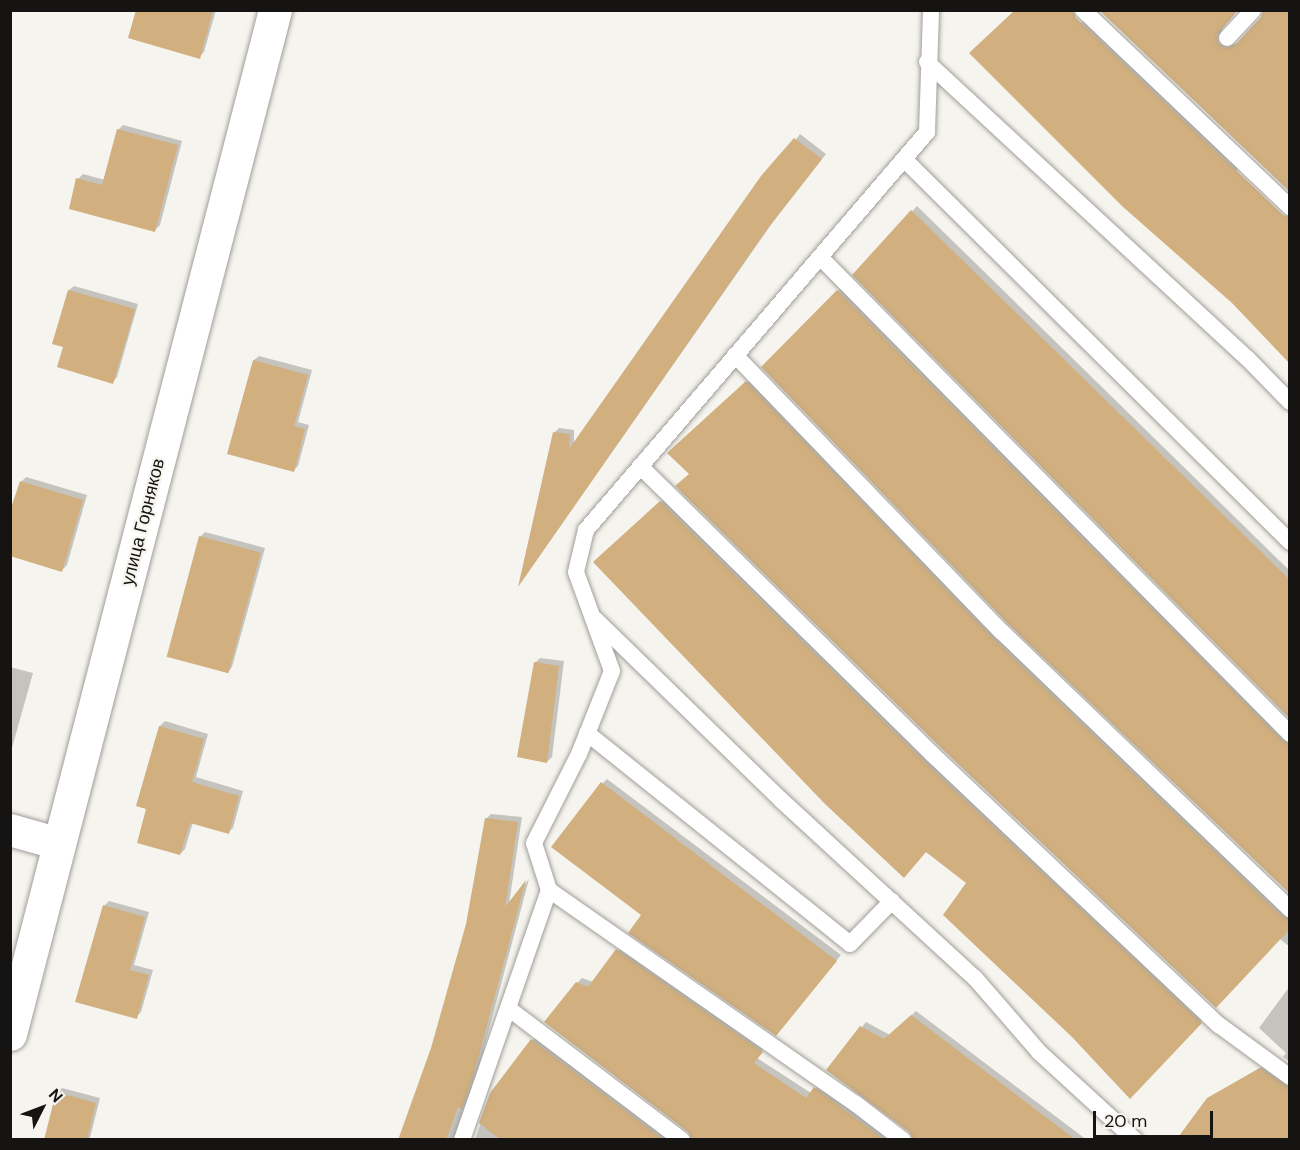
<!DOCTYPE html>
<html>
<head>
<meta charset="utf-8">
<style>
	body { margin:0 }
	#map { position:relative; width:1300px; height:1150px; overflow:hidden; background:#f6f4ee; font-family:"DM Sans",sans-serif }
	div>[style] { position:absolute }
	.shadow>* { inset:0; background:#0003 }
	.building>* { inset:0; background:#d1af7e; transform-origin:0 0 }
	.roads { filter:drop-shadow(0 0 2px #a19e99) drop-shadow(0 0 2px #a19e99) }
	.service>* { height:16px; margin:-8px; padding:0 8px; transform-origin:8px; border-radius:8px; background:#fff }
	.minor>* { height:32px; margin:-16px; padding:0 16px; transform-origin:16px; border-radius:16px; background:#fff }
	.tertiary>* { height:33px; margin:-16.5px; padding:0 16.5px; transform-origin:16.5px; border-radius:16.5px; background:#fff }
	span { translate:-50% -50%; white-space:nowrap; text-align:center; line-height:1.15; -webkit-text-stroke:4.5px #f6f4ee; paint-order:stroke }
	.street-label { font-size:18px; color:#151412 }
	.frame { position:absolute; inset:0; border:12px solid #151412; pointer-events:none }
	.north { position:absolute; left:12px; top:1078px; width:60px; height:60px; -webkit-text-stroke:4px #f6f4ee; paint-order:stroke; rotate:48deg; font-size:16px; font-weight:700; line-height:24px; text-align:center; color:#151412 }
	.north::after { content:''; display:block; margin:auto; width:21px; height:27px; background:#151412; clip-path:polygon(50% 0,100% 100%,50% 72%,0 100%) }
	.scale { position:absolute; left:1093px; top:1111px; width:120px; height:27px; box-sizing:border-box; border:3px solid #151412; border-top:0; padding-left:8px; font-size:18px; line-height:21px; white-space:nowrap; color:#151412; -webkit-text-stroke:4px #f6f4ee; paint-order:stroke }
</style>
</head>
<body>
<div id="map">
	<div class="shadow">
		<div style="clip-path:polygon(137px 10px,216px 10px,204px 52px,199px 57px)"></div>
		<div style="clip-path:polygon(1101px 10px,1238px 10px,1223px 25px,1221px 35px,1225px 42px,1235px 44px,1240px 41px,1290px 190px)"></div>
		<div style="clip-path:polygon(1086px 18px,1241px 166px,1226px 181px,1233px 302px,1011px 93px)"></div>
		<div style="clip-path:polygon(123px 125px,182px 141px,160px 225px,155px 230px,78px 179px,83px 174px,105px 180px,118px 130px)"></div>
		<div style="clip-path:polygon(800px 134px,826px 154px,773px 222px,522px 581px,555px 432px,559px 428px,574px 430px,574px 446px)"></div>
		<div style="clip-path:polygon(917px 206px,1290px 571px,1290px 716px,854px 275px)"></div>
		<div style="clip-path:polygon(74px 286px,138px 304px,117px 377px,113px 382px,64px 346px,69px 290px)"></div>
		<div style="clip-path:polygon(843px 286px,1290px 738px,1290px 892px,763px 367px)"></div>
		<div style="clip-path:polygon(259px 356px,312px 370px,298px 422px,309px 425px,298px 466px,293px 471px,229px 453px,254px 360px)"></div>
		<div style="clip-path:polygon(752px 378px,1290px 913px,1290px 947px,691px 474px,674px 448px)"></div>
		<div style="clip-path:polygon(26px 477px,87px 495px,67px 565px,62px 570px,21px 482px)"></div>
		<div style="clip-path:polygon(666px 497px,1205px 1017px,1130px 1097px,968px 883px,595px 562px)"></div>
		<div style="clip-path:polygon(205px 532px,265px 548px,232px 667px,228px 672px,200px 537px)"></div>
		<div style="clip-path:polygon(540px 658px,564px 661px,552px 757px,547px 762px,535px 663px)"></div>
		<div style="clip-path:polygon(10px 667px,33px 673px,10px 755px)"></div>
		<div style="clip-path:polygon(165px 721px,208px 734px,196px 777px,243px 791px,233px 828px,228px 832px,193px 822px,185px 849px,180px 854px,148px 808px,138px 805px,160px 726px)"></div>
		<div style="clip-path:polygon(607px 779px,841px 955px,781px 1029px,644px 915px,603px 783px)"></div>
		<div style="clip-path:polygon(491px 814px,522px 817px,509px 904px,529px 879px,479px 1067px,456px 1131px,458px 1140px,400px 1140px,432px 1049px,467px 924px,486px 819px)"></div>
		<div style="clip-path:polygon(109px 901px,149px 912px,134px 965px,153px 970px,141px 1012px,136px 1017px,104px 906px)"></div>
		<div style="clip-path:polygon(622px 946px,766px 1046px,757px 1058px,811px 1093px,820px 1084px,898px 1140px,694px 1140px,577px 983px,582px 978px,593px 982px)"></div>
		<div style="clip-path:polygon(1290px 986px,1290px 1062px,1283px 1057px,1286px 1053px,1259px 1028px)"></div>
		<div style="clip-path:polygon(916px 1011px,1087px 1140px,914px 1140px,911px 1131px,828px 1070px,866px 1022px,890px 1035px)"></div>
		<div style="clip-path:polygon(537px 1035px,675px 1140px,475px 1140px,491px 1093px)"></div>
		<div style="clip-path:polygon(1266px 1064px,1290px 1080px,1290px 1140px,1208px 1099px)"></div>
		<div style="clip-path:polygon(62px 1088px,100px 1098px,90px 1138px,97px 1140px,45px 1140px,58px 1093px)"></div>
	</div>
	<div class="building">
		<div style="clip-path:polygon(136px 10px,213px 10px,200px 59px,128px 38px)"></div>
		<div style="clip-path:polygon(1015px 10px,1073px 10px,1076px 18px,1283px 215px,1290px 217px,1290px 364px,1232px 303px,1122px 206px,969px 53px)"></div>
		<div style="clip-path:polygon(1099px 10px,1238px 10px,1217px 35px,1217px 42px,1225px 48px,1235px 45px,1261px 17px,1263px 10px,1290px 10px,1290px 192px)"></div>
		<div style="clip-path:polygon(117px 129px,178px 145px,155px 232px,69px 209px,76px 178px,102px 185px)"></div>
		<div style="clip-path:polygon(794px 138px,822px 159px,768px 228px,518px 587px,553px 432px,570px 434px,569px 449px,761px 176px)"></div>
		<div style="clip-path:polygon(911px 210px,1290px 580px,1290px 719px,852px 275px)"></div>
		<div style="clip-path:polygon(68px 290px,135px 309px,113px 384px,57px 367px,63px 347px,52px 344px)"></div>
		<div style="clip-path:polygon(837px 290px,1283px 741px,1290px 744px,1290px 894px,1009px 625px,761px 367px)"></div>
		<div style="clip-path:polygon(253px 360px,308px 375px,294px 426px,305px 429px,294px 472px,227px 454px)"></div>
		<div style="clip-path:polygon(746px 381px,995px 640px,1283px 917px,1290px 919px,1290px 929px,1216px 1008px,939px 746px,675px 486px,689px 474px,667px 453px)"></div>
		<div style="clip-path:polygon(20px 481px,83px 500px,62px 572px,10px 556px,10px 511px)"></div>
		<div style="clip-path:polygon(660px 501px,925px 762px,1202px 1023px,1130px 1099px,1072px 1037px,943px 915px,966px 883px,926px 852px,904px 878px,824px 803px,593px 562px)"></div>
		<div style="left:199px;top:536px;width:64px;height:125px;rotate:15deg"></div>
		<div style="clip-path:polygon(534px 662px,559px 666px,547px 763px,517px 757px)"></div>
		<div style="clip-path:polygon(159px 726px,204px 739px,192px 782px,239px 796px,229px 834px,190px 823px,180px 855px,137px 843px,146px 809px,136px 806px)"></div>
		<div style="clip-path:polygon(601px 782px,837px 961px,776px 1036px,628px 933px,641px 915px,551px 847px)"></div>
		<div style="clip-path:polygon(485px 818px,518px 822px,505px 907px,526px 880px,474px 1073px,462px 1109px,458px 1107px,446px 1140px,398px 1140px,431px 1048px,466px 924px)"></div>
		<div style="clip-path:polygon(103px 905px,145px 917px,130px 970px,149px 975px,137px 1019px,75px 1002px)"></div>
		<div style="clip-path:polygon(616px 949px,763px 1052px,754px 1063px,806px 1098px,814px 1087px,885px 1140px,692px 1140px,688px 1132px,544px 1022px,576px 982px,588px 987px)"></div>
		<div style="clip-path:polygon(911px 1015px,1076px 1140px,913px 1140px,909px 1132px,826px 1070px,860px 1026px,884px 1039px)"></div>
		<div style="clip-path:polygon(531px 1039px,664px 1140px,501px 1140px,479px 1123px,490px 1093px)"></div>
		<div style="clip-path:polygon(1260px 1068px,1290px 1087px,1290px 1140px,1176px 1140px,1207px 1098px)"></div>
		<div style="clip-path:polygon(56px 1092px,96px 1103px,87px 1140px,44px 1140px)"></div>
	</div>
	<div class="roads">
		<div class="service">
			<div style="left:1083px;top:10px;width:286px;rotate:43.6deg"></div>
			<div style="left:1227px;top:38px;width:38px;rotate:-47deg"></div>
			<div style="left:927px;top:62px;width:437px;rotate:42.8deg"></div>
			<div style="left:1248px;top:359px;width:60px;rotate:45.7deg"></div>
			<div style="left:904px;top:159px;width:544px;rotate:44.78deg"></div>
			<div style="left:820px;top:257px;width:670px;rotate:45.42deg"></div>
			<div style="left:735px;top:355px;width:385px;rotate:46.1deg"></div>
			<div style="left:1002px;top:632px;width:400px;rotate:43.9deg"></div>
			<div style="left:640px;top:466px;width:410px;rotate:44.6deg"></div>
			<div style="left:932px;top:754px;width:395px;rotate:43.4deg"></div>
			<div style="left:1219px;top:1025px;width:88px;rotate:36.2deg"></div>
			<div style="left:595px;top:619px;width:258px;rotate:44.2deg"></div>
			<div style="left:780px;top:799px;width:265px;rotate:42.6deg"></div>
			<div style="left:975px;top:978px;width:98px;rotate:49.1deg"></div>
			<div style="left:1039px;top:1052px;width:130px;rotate:42.5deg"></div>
			<div style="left:587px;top:733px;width:337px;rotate:38.7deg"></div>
			<div style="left:850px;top:944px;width:60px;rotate:-45.7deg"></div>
			<div style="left:549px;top:890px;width:374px;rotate:34.9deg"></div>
			<div style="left:856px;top:1104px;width:59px;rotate:37.5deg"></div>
			<div style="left:508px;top:1008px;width:218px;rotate:37.2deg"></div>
			<div style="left:462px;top:1140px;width:265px;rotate:-70.8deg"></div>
			<div style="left:549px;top:890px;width:49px;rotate:-107.7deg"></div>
			<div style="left:534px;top:843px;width:100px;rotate:-63.2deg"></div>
			<div style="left:579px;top:754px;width:89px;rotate:-68.3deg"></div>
			<div style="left:612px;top:671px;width:105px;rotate:-110deg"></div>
			<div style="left:576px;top:572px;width:43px;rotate:-76.6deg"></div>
			<div style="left:586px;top:530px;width:524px;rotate:-49.41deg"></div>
			<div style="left:927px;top:132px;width:122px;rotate:-88.1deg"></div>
		</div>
		<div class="minor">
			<div style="left:10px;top:830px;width:51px;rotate:15.9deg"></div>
		</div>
		<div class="tertiary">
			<div style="left:10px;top:1034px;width:1058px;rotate:-75.49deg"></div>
		</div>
	</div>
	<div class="street-label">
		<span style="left:143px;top:522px;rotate:-76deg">улица Горняков</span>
	</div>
	<div class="frame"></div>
	<div class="north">N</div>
	<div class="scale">20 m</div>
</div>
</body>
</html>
